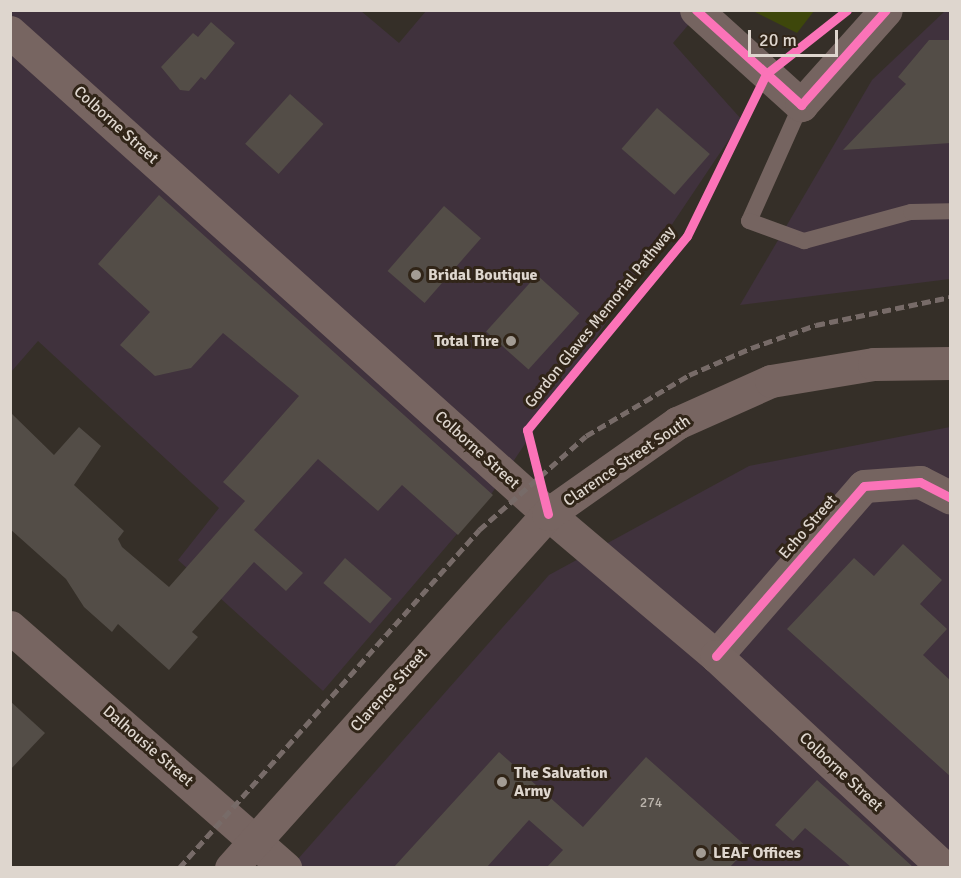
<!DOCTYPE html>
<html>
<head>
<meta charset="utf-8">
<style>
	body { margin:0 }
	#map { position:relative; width:961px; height:878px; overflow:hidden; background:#352f28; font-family:Signika,sans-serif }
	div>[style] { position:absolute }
	.commercial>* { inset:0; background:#40323d }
	.green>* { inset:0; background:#3e470b }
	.building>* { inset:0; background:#534d47; transform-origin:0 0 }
	.service>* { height:16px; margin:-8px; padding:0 8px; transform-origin:8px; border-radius:8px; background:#756460 }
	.minor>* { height:33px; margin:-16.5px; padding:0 16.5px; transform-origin:16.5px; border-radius:16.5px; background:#756460 }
	.secondary>* { height:33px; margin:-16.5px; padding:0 16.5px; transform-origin:16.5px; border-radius:16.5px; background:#776561 }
	.rail>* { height:4.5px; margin-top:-2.25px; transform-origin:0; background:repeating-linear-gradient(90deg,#776b68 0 9px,transparent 0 13.5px) }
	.cycleway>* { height:9px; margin:-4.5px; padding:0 4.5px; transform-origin:4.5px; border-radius:4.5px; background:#fb73b8 }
	.dots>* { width:16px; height:16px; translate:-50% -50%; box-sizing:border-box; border:3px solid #312518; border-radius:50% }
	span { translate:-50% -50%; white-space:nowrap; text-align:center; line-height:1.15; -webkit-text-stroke:6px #312518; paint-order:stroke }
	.number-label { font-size:14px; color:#bbb4ac }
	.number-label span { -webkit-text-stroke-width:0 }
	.street-label { font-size:16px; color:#ded6ce }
	.poi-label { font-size:16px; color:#ded6ce; font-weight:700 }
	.left { translate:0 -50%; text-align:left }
	.right { translate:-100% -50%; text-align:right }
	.frame { position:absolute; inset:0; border:12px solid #ded6ce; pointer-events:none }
	.scale { position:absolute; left:748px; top:30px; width:90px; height:27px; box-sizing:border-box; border:3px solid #ded6ce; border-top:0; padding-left:8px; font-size:18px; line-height:21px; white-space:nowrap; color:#ded6ce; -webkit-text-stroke:4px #312518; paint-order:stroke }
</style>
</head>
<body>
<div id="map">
	<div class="commercial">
		<div style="clip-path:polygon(11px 11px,361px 11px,399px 43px,426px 11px,700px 11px,673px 43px,742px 120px,492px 493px,323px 691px,178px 560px,219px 508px,38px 341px,11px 372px)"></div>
		<div style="clip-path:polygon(945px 11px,950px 11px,950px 279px,740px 305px,872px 80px)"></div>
		<div style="clip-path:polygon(950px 427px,950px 867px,290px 868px,549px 575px,749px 466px)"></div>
	</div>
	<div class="green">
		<div style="clip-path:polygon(753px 11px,814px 11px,797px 33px)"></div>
	</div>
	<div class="building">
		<div style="clip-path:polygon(211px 22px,235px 43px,205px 80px,201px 77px,189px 91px,180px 90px,161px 67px,193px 33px,198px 37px)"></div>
		<div style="clip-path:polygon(929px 40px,951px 40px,951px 143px,843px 150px,906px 84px,898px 77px)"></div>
		<div style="left:290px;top:94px;width:45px;height:67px;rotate:42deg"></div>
		<div style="left:657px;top:108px;width:70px;height:54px;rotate:41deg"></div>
		<div style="clip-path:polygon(159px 195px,493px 495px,458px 535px,402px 485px,378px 511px,318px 459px,254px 530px,303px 573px,286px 591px,254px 562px,192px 632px,198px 637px,169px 670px,118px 624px,112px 632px,84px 607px,66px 579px,10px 529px,10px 412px,54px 455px,79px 427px,101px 446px,74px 485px,124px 531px,118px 539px,122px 547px,169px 587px,245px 501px,223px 482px,299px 396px,223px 333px,191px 368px,155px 376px,120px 345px,150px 312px,98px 264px)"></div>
		<div style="left:444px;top:206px;width:49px;height:86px;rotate:41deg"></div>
		<div style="left:537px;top:275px;width:57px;height:76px;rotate:42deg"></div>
		<div style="clip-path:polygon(903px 544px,942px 580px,920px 604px,947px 629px,923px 655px,951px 681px,951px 777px,787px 629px,854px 558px,874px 576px)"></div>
		<div style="left:345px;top:558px;width:62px;height:33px;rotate:41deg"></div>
		<div style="clip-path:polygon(10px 701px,45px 733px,10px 770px)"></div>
		<div style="clip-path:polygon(499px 752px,583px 827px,646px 757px,748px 848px,730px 867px,547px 867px,563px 850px,529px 820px,487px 867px,394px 867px)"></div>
		<div style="clip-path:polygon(817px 780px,856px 815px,913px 867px,851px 867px,805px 828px,793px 841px,775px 825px)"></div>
	</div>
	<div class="service">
		<div style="left:801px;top:105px;width:127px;rotate:114.1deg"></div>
		<div style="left:749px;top:221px;width:59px;rotate:20deg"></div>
		<div style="left:804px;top:241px;width:111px;rotate:-15.2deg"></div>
		<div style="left:911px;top:212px;width:39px;rotate:-1deg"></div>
	</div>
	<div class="minor">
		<div style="left:696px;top:10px;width:142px;rotate:42.1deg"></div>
		<div style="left:801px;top:105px;width:127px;rotate:-48.2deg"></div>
		<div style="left:716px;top:656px;width:225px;rotate:-49deg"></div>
		<div style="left:864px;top:486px;width:56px;rotate:-4.1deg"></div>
		<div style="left:920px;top:482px;width:34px;rotate:27deg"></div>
	</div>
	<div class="secondary">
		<div style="left:10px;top:32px;width:722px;rotate:41.86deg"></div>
		<div style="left:548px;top:514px;width:220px;rotate:40.2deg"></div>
		<div style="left:716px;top:656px;width:311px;rotate:42.9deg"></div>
		<div style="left:10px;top:627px;width:366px;rotate:41.2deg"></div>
		<div style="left:231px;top:868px;width:475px;rotate:-48.2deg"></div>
		<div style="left:548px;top:514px;width:158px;rotate:-35.2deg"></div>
		<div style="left:677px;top:423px;width:103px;rotate:-24.1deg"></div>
		<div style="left:771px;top:381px;width:104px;rotate:-9.4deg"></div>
		<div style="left:874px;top:364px;width:76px;rotate:-0.8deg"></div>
	</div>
	<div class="rail">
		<div style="left:179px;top:868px;width:452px;rotate:-48.4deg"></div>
		<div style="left:479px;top:530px;width:142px;rotate:-41.3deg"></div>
		<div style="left:586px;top:436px;width:120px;rotate:-30.6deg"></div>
		<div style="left:689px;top:375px;width:68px;rotate:-23.5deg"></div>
		<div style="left:751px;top:348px;width:69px;rotate:-19.5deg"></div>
		<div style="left:816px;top:325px;width:137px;rotate:-11.8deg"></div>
	</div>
	<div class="cycleway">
		<div style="left:696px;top:10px;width:142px;rotate:42.1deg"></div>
		<div style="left:801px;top:105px;width:127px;rotate:-48.2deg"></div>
		<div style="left:548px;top:514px;width:87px;rotate:-104deg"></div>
		<div style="left:527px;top:430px;width:251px;rotate:-50.5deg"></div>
		<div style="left:687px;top:236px;width:180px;rotate:-64deg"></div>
		<div style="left:766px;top:74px;width:103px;rotate:-38.3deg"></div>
		<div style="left:716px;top:656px;width:225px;rotate:-49deg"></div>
		<div style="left:864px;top:486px;width:56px;rotate:-4.1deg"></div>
		<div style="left:920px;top:482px;width:34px;rotate:27deg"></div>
	</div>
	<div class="dots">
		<div style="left:416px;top:275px;background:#a39c94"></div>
		<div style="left:511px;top:341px;background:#a39c94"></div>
		<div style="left:502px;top:782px;background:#a39c94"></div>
		<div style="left:701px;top:853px;background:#a39c94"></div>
	</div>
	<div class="number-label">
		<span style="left:651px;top:803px">274</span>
	</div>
	<div class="street-label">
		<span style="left:116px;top:125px;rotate:42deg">Colborne Street</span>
		<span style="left:600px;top:317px;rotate:-51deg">Gordon Glaves Memorial Pathway</span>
		<span style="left:477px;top:450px;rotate:42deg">Colborne Street</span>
		<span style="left:627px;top:461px;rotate:-34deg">Clarence Street South</span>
		<span style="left:808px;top:527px;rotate:-49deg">Echo Street</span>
		<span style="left:389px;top:690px;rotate:-48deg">Clarence Street</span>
		<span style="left:148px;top:746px;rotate:41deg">Dalhousie Street</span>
		<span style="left:841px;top:772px;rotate:43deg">Colborne Street</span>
	</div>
	<div class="poi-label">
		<span class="left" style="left:428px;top:275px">Bridal Boutique</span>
		<span class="right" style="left:499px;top:341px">Total Tire</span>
		<span class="left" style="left:514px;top:782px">The Salvation<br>Army</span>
		<span class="left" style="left:713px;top:853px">LEAF Offices</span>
	</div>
	<div class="frame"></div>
	<div class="scale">20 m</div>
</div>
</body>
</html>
